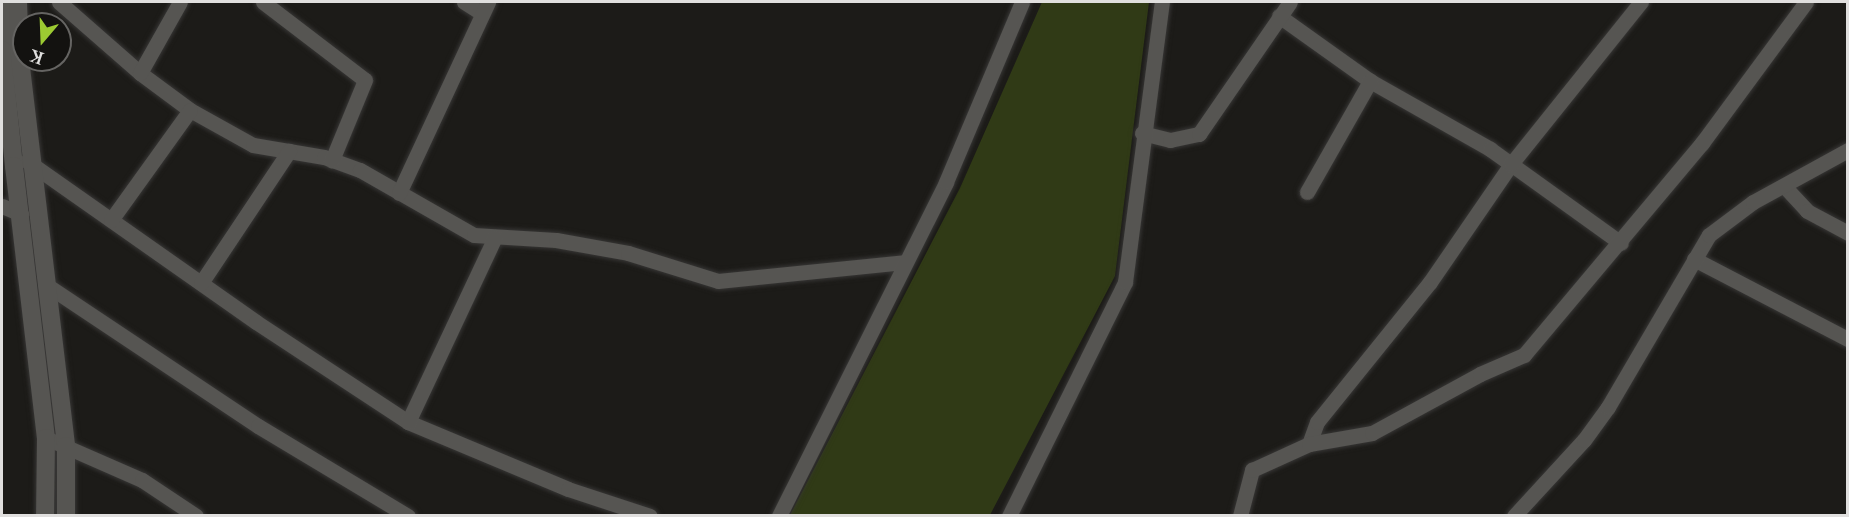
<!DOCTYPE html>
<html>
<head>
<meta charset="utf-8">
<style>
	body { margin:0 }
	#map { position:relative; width:1849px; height:517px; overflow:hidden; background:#1c1b18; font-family:"Libre Baskerville",serif }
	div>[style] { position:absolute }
	.green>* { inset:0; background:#303a16 }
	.roads { filter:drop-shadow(0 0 2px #373635) drop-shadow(0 0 2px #373635) }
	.minor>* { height:15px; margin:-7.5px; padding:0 7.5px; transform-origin:7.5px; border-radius:7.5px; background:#565552 }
	.tertiary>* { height:18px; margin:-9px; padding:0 9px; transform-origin:9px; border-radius:9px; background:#565552 }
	span { translate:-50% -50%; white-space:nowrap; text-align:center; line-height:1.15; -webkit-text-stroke:4.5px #131210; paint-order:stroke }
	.frame { position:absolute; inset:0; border:3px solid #e0dfde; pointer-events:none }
	.north { position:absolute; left:12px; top:12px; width:60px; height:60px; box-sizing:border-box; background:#131210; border:2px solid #656462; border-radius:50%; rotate:199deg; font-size:16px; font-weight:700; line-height:24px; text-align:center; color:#e0dfde }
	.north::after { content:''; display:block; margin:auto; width:21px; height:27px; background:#9cca32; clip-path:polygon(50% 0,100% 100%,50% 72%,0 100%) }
</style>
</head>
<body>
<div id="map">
	<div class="green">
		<div style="clip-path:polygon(1042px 2px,1149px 2px,1115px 276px,990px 515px,790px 515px,960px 188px)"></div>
	</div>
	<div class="roads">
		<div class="minor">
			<div style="left:59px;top:2px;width:108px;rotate:41.2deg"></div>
			<div style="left:140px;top:73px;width:62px;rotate:36.5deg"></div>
			<div style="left:190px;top:110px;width:72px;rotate:29.1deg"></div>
			<div style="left:253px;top:145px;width:72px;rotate:9.6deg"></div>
			<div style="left:324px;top:157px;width:38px;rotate:20deg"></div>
			<div style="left:360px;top:170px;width:131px;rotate:29.7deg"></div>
			<div style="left:474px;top:235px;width:82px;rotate:3.5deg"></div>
			<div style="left:556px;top:240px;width:73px;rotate:10.2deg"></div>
			<div style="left:628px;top:253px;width:94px;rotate:17.3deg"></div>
			<div style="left:718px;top:281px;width:187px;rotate:-5.8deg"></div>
			<div style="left:263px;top:2px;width:128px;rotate:37.4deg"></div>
			<div style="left:365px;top:80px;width:87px;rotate:112.4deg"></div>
			<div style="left:464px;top:2px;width:19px;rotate:32deg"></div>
			<div style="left:1279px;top:16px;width:112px;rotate:35.5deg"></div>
			<div style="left:1370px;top:81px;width:138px;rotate:29.5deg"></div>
			<div style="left:1490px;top:149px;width:161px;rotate:35.7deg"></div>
			<div style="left:140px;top:73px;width:81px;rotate:-60.6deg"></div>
			<div style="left:1142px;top:133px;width:29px;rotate:14deg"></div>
			<div style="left:1170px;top:140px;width:30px;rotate:-12deg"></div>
			<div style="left:1199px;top:134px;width:160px;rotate:-55.4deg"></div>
			<div style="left:27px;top:161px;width:280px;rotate:35.1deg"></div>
			<div style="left:256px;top:322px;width:182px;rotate:33.3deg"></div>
			<div style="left:408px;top:422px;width:173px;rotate:22.7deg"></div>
			<div style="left:568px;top:489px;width:86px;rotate:18.2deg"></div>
			<div style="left:1784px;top:186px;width:34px;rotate:47deg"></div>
			<div style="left:1807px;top:211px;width:47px;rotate:28.2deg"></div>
			<div style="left:1307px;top:192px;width:128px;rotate:-60.4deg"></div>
			<div style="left:399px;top:193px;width:211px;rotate:-65deg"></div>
			<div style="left:2px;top:206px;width:21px;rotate:23deg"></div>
			<div style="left:111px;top:220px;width:135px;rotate:-54.3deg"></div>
			<div style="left:1694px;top:259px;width:174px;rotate:27.5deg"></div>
			<div style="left:201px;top:283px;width:159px;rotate:-56.3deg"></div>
			<div style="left:45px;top:284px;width:256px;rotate:33.7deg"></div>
			<div style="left:258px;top:426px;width:175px;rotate:31deg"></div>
			<div style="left:408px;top:422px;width:204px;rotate:-64.8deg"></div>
			<div style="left:46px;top:438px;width:105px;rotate:23.6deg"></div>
			<div style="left:142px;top:480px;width:65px;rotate:33.7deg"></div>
			<div style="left:1309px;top:444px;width:23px;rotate:-70deg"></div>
			<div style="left:1317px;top:422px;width:180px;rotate:-51.1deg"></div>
			<div style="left:1430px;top:282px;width:143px;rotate:-55.5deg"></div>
			<div style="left:1511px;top:164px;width:208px;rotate:-51.3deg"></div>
			<div style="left:779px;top:516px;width:373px;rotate:-63.4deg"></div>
			<div style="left:946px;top:182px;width:195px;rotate:-67.1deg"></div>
			<div style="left:1009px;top:516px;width:261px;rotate:-63.6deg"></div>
			<div style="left:1125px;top:282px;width:282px;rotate:-82.5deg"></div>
			<div style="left:1240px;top:516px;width:48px;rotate:-75.4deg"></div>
			<div style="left:1252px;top:470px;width:63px;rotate:-24.5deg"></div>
			<div style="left:1309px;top:444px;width:64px;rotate:-9.9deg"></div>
			<div style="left:1372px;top:433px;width:123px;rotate:-28.6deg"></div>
			<div style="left:1480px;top:374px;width:48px;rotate:-23.4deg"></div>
			<div style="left:1524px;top:355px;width:277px;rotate:-50deg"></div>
			<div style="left:1702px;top:143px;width:175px;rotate:-53.6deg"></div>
			<div style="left:1514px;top:516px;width:103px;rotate:-47.4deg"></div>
			<div style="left:1584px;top:440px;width:41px;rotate:-54deg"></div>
			<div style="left:1608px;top:407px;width:199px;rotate:-59.6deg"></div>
			<div style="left:1709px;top:235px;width:55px;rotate:-36.9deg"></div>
			<div style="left:1753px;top:202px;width:108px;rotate:-28.7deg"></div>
		</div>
		<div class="tertiary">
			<div style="left:3px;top:2px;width:48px;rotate:91.2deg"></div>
			<div style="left:2px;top:50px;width:117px;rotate:84.1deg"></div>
			<div style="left:14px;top:166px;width:274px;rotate:83.3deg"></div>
			<div style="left:46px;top:438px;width:78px;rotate:90.7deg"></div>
			<div style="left:18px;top:2px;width:57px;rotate:88deg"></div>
			<div style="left:20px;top:59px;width:390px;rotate:83.2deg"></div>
			<div style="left:66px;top:446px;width:70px;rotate:90deg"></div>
		</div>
	</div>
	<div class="frame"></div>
	<div class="north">K</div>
</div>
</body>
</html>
